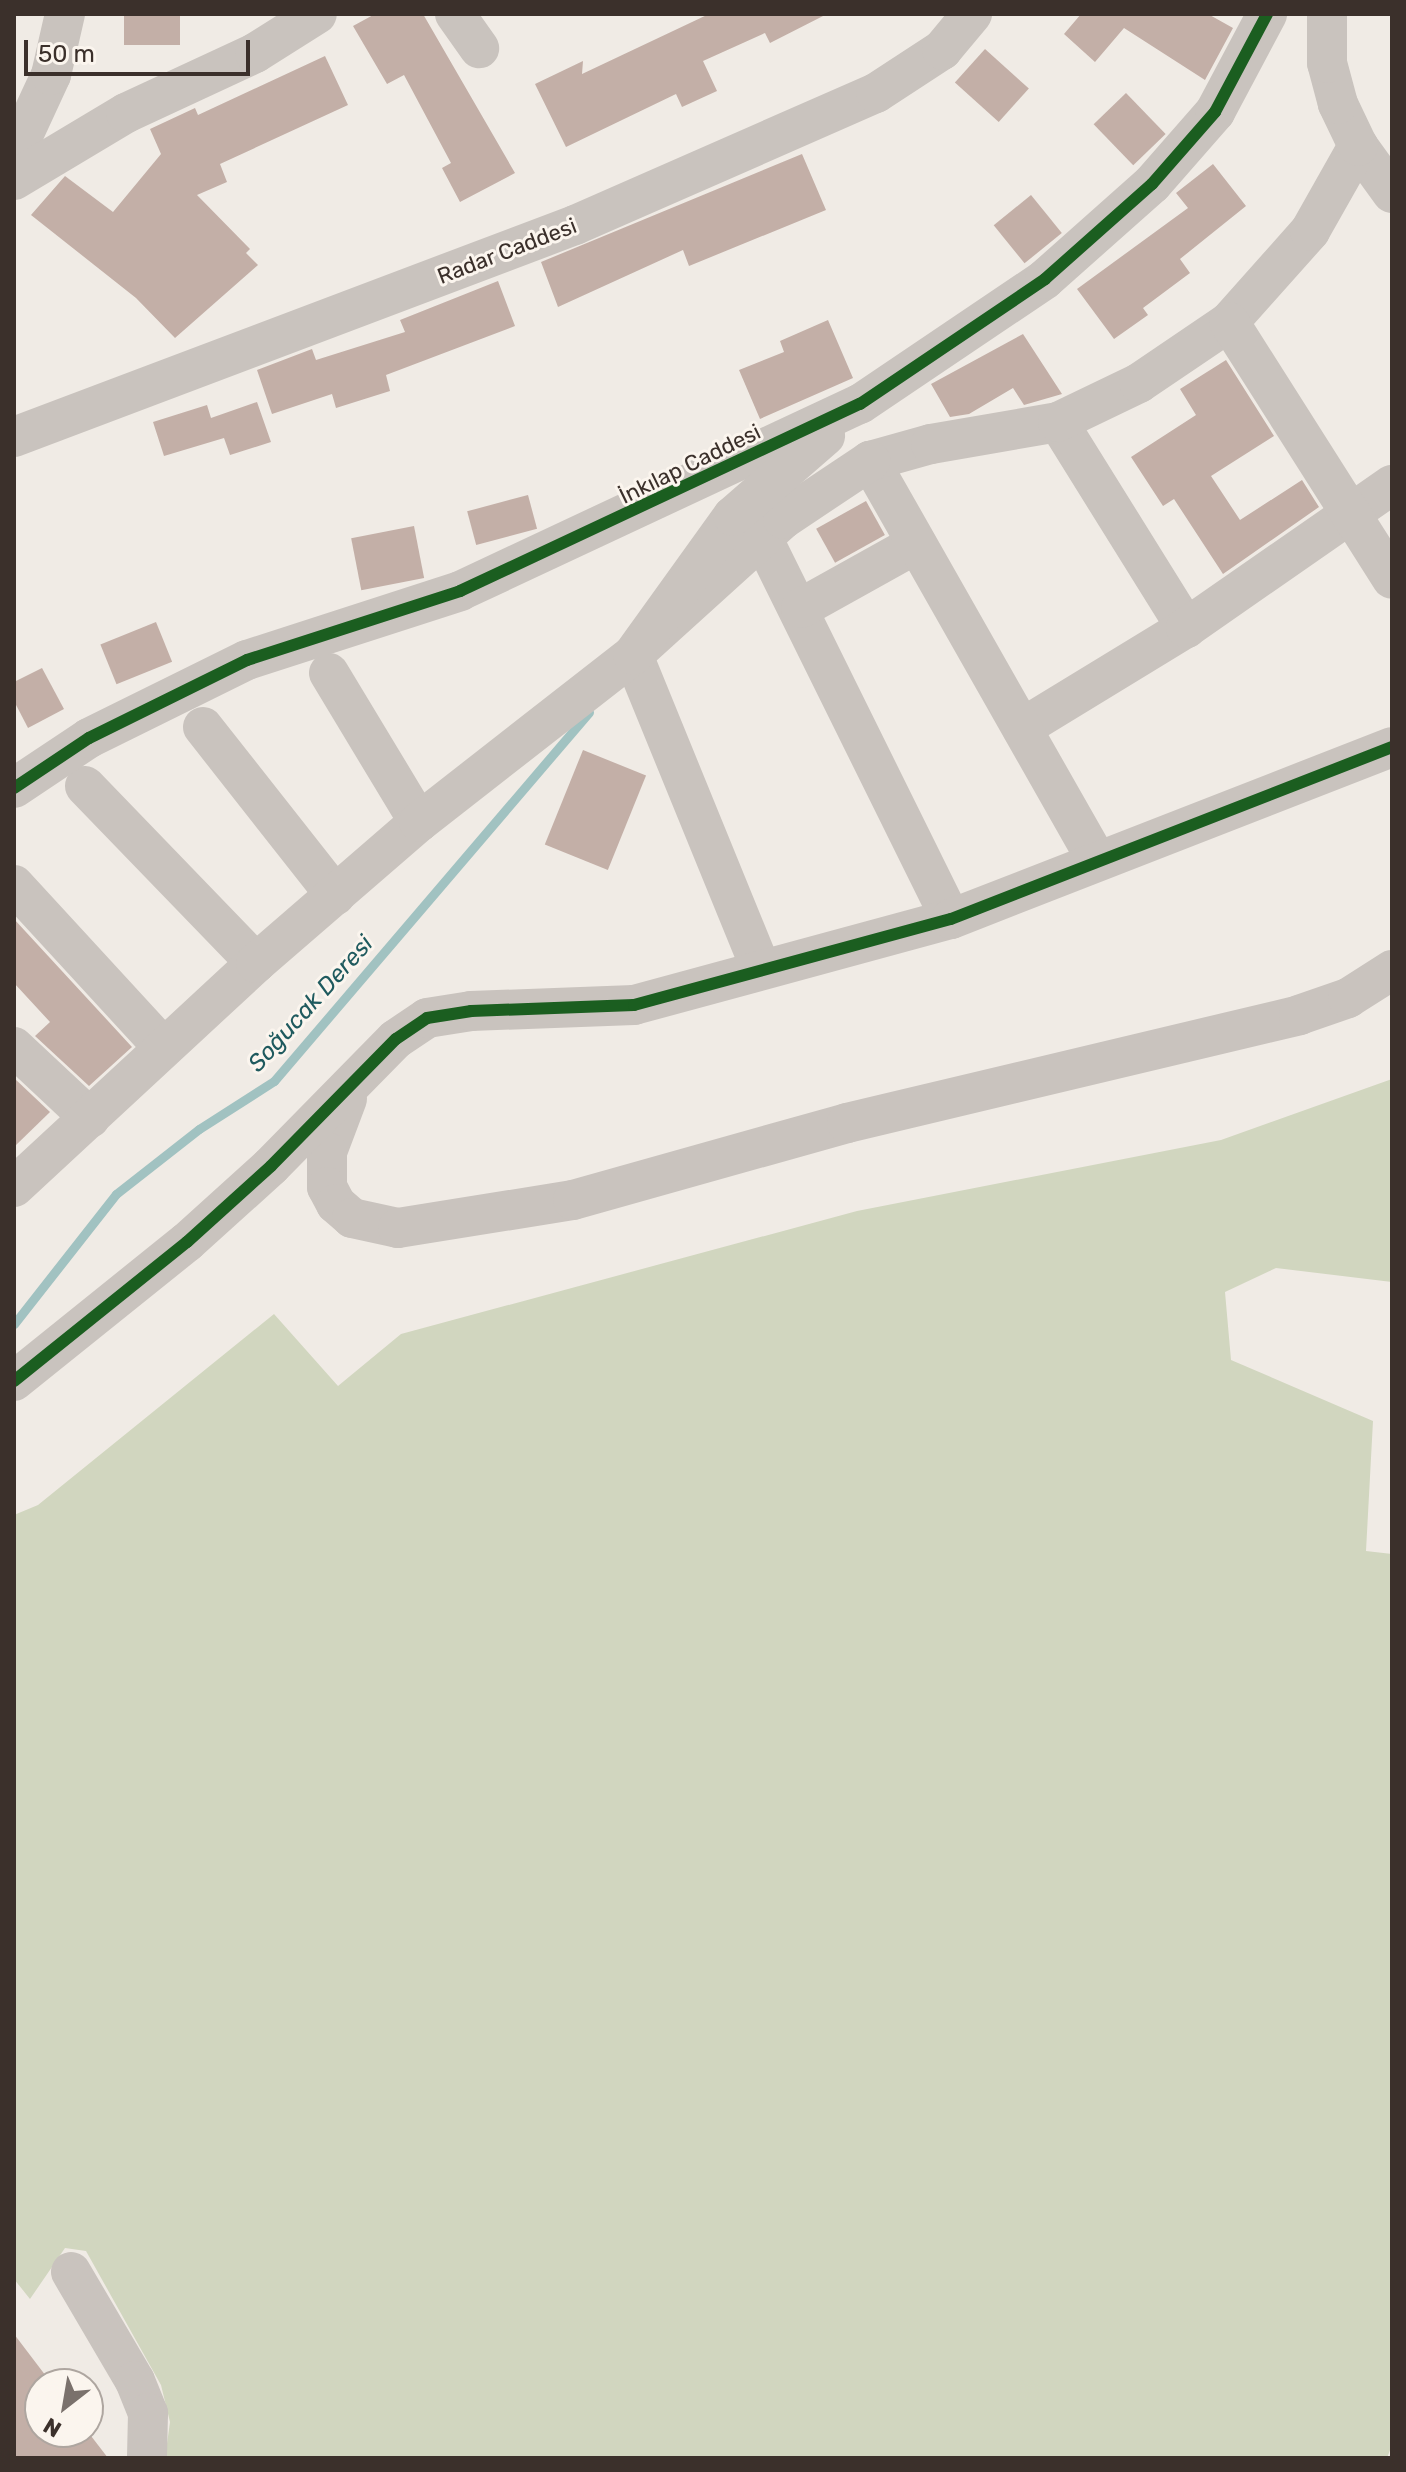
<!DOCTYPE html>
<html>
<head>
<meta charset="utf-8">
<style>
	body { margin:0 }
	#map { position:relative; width:1406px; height:2472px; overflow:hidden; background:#f0ebe5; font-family:Rubik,sans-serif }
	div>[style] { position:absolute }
	.green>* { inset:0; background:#d1d6bf }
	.stream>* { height:9px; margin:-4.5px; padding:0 4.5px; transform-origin:4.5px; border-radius:4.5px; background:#a1c2c1 }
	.building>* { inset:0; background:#c3afa7; transform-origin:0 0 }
	.minor>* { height:40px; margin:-20px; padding:0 20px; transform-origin:20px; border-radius:20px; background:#c9c3be }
	.cycleway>* { height:12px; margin:-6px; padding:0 6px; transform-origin:6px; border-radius:6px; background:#1b5e20 }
	span { translate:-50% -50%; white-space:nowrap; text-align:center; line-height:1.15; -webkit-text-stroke:6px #fbf5ee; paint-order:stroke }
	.street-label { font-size:22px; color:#3b302b }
	.water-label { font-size:24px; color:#1f5a5e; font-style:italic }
	.frame { position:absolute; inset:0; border:16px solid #3b302b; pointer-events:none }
	.north { position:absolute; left:24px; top:2368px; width:80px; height:80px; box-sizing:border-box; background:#fbf5ee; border:2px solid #aea6a0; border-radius:50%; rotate:211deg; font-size:22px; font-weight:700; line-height:32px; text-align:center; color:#3b302b }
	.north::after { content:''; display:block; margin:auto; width:28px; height:36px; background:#7a716c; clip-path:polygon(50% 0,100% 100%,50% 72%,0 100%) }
	.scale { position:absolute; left:24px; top:40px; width:226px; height:36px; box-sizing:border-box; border:4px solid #3b302b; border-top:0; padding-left:10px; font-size:24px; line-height:28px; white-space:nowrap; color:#3b302b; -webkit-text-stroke:6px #fbf5ee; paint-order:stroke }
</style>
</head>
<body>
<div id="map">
	<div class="green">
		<div style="clip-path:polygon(1392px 1079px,1392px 1282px,1276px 1268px,1225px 1292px,1231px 1360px,1373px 1421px,1366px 1551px,1392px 1554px,1392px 2445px,1387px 2458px,165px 2458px,170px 2422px,161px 2385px,86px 2251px,65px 2248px,30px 2299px,14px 2279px,14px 1515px,38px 1505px,274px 1314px,338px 1386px,401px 1334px,857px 1211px,1221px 1140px)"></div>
	</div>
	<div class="stream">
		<div style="left:14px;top:1324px;width:165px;rotate:-51.9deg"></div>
		<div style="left:116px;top:1194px;width:105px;rotate:-38.1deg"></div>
		<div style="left:199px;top:1129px;width:89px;rotate:-32.6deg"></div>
		<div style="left:274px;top:1081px;width:485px;rotate:-49.5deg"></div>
	</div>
	<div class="building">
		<div style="left:124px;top:14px;width:56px;height:31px"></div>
		<div style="clip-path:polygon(375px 14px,423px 14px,515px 173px,460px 202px,442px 168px,451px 163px,404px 75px,387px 84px,353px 26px)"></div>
		<div style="clip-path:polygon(709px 14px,827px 14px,770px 43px,765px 33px,703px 61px,717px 91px,682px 107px,676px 94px,566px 147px,535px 84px,583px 61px,582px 74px)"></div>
		<div style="clip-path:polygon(1081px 14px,1208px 14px,1233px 28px,1205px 80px,1124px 28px,1095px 62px,1064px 34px)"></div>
		<div style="left:985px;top:49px;width:59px;height:45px;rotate:42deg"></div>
		<div style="clip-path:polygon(325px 56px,348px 105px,220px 164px,227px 182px,197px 195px,250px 249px,246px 253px,258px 265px,175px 338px,136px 298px,31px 215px,65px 176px,113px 212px,161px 154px,150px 129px,195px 108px,198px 115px)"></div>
		<div style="left:1126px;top:93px;width:57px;height:45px;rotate:46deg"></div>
		<div style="clip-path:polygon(802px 154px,826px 210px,689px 266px,683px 250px,558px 307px,541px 262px)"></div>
		<div style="clip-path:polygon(1213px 164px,1246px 206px,1180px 259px,1190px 273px,1143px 308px,1148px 315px,1114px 339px,1077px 289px,1188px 208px,1176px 193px)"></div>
		<div style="left:1031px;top:195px;width:49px;height:48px;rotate:51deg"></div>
		<div style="clip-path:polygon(498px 281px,515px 326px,386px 375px,390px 391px,336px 408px,332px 394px,272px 414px,257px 370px,312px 349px,316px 360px,405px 332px,400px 320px)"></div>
		<div style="clip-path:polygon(828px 320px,853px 378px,760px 419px,739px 370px,784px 352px,780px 341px)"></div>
		<div style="clip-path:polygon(1023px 334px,1062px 394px,1024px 405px,1013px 388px,969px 414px,950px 417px,931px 384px)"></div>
		<div style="clip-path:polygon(1226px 360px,1274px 436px,1211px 476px,1240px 520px,1302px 480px,1319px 507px,1223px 574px,1174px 499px,1163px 506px,1131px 457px,1196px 415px,1180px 389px)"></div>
		<div style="clip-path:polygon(257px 402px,271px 442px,230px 455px,224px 438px,164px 456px,153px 422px,207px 405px,211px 418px)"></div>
		<div style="left:528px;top:495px;width:35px;height:63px;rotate:75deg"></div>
		<div style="left:866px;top:501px;width:39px;height:57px;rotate:61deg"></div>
		<div style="left:414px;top:526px;width:53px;height:64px;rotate:79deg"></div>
		<div style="left:156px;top:622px;width:43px;height:60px;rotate:68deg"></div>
		<div style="clip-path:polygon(42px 668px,64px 709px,28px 728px,14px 701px,14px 682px)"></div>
		<div style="left:583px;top:750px;width:68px;height:102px;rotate:22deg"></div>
		<div style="clip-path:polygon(14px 919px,132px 1047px,89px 1086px,35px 1036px,50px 1022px,14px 983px)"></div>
		<div style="clip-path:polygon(14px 1078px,50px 1112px,14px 1147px)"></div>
		<div style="clip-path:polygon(14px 2334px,52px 2384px,40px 2384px,40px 2432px,88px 2432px,108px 2458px,14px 2458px)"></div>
	</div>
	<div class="minor">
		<div style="left:455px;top:14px;width:42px;rotate:54.8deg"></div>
		<div style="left:1358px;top:146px;width:58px;rotate:54.1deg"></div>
		<div style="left:14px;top:155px;width:88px;rotate:-65.2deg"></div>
		<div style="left:51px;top:75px;width:63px;rotate:-77.1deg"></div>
		<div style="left:14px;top:180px;width:131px;rotate:-30.9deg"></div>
		<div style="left:126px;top:113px;width:142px;rotate:-24.9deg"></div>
		<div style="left:255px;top:53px;width:73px;rotate:-32.2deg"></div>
		<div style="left:1229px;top:322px;width:122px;rotate:-48.3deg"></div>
		<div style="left:1310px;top:231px;width:98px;rotate:-60.5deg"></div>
		<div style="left:1358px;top:146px;width:47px;rotate:-115.5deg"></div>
		<div style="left:1338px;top:104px;width:42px;rotate:-105deg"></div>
		<div style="left:1327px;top:63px;width:49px;rotate:-90deg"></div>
		<div style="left:1058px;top:422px;width:243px;rotate:58.1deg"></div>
		<div style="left:14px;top:437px;width:600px;rotate:-20.7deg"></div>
		<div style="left:575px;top:225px;width:329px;rotate:-23.7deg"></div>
		<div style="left:876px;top:93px;width:79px;rotate:-33.1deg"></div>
		<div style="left:942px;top:50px;width:47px;rotate:-50.2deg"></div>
		<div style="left:762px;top:537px;width:426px;rotate:63.7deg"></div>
		<div style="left:801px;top:608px;width:132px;rotate:-29.1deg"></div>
		<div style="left:329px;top:673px;width:174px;rotate:58.9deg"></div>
		<div style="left:203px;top:727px;width:214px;rotate:51.8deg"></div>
		<div style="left:1022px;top:728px;width:192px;rotate:-31.4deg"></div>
		<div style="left:1186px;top:628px;width:251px;rotate:-34.8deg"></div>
		<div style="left:85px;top:786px;width:246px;rotate:46deg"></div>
		<div style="left:14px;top:788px;width:90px;rotate:-33.7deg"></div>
		<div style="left:89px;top:738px;width:176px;rotate:-26.3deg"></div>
		<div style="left:247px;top:660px;width:224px;rotate:-17.9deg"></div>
		<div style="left:460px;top:591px;width:442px;rotate:-25.1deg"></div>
		<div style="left:860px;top:404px;width:223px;rotate:-34deg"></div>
		<div style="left:1045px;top:279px;width:143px;rotate:-41.6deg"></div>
		<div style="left:1152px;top:184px;width:96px;rotate:-48.8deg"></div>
		<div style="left:1215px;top:112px;width:111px;rotate:-62deg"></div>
		<div style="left:1096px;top:859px;width:458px;rotate:-119.6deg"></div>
		<div style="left:870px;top:461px;width:63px;rotate:-15.6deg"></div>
		<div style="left:931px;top:444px;width:129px;rotate:-9.8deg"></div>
		<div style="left:1058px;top:422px;width:90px;rotate:-25.7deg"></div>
		<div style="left:1139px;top:383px;width:109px;rotate:-34.1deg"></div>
		<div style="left:1229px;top:322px;width:304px;rotate:57.6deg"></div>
		<div style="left:14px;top:885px;width:220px;rotate:47.4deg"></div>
		<div style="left:761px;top:969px;width:339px;rotate:-112.2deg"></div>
		<div style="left:633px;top:655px;width:202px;rotate:-42.2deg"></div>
		<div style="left:783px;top:519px;width:105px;rotate:-33.7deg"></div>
		<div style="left:14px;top:1047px;width:104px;rotate:43.1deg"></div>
		<div style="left:347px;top:1099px;width:57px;rotate:110.7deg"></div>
		<div style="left:327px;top:1152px;width:35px;rotate:90deg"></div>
		<div style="left:327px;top:1187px;width:19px;rotate:62deg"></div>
		<div style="left:336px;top:1204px;width:21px;rotate:41deg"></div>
		<div style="left:352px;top:1218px;width:47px;rotate:12.3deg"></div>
		<div style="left:398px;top:1228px;width:177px;rotate:-9.1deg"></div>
		<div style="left:573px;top:1200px;width:285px;rotate:-15.7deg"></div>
		<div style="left:847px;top:1123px;width:465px;rotate:-13.4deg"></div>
		<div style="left:1299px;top:1015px;width:52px;rotate:-19.1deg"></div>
		<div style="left:1348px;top:998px;width:52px;rotate:-32.5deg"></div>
		<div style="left:14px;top:1187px;width:330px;rotate:-42.8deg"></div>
		<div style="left:256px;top:963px;width:216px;rotate:-40.9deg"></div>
		<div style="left:419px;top:822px;width:271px;rotate:-38deg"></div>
		<div style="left:633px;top:655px;width:171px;rotate:-54.3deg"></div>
		<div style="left:733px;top:516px;width:122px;rotate:-41deg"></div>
		<div style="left:14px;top:1381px;width:222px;rotate:-38.8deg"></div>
		<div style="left:187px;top:1242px;width:113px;rotate:-42.1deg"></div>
		<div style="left:271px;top:1166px;width:178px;rotate:-45.5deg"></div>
		<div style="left:396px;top:1039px;width:37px;rotate:-34deg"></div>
		<div style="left:427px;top:1018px;width:45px;rotate:-9deg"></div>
		<div style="left:471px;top:1011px;width:163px;rotate:-2.1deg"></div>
		<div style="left:634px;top:1005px;width:328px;rotate:-15.2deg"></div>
		<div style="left:951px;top:919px;width:473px;rotate:-21.3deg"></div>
		<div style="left:71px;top:2272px;width:126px;rotate:59.6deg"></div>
		<div style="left:135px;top:2381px;width:35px;rotate:68deg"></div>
		<div style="left:148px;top:2413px;width:45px;rotate:91.3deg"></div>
	</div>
	<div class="cycleway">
		<div style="left:14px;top:788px;width:90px;rotate:-33.7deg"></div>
		<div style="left:89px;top:738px;width:176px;rotate:-26.3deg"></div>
		<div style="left:247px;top:660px;width:224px;rotate:-17.9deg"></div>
		<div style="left:460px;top:591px;width:442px;rotate:-25.1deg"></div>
		<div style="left:860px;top:404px;width:223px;rotate:-34deg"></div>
		<div style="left:1045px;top:279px;width:143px;rotate:-41.6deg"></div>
		<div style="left:1152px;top:184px;width:96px;rotate:-48.8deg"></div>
		<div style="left:1215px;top:112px;width:111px;rotate:-62deg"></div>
		<div style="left:14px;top:1381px;width:222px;rotate:-38.8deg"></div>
		<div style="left:187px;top:1242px;width:113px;rotate:-42.1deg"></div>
		<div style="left:271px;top:1166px;width:178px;rotate:-45.5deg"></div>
		<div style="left:396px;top:1039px;width:37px;rotate:-34deg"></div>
		<div style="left:427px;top:1018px;width:45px;rotate:-9deg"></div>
		<div style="left:471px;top:1011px;width:163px;rotate:-2.1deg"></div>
		<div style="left:634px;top:1005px;width:328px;rotate:-15.2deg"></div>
		<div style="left:951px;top:919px;width:473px;rotate:-21.3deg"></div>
	</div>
	<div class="street-label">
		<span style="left:507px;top:251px;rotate:-21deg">Radar Caddesi</span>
		<span style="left:690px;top:464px;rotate:-26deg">İnkılap Caddesi</span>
	</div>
	<div class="water-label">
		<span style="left:311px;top:1004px;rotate:-48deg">Soğucak Deresi</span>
	</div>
	<div class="frame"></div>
	<div class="north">N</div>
	<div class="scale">50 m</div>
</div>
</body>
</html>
